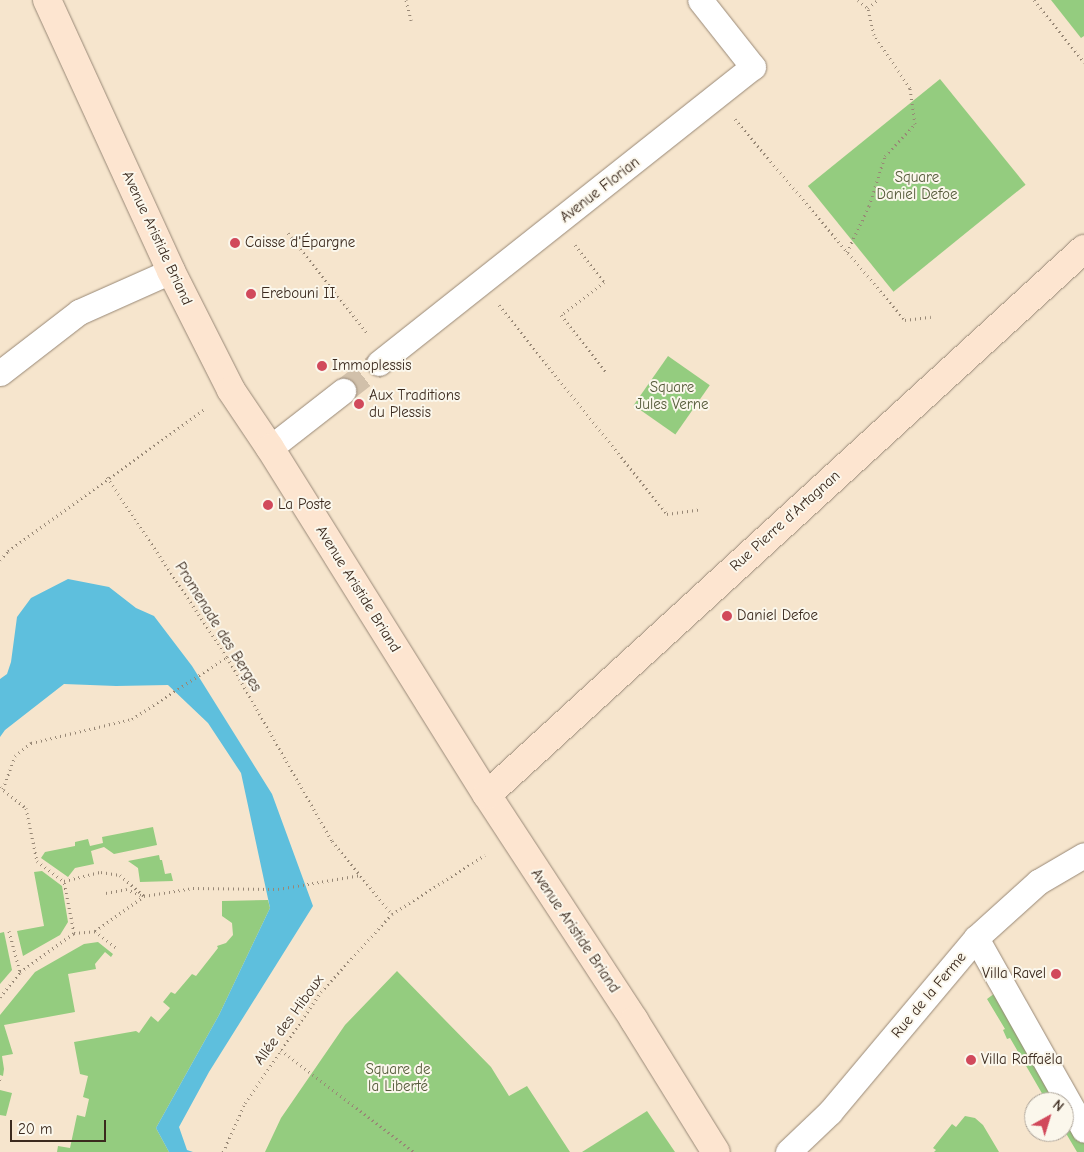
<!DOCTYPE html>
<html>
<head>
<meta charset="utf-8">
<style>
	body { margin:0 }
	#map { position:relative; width:1084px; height:1152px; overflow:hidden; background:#f6e5cd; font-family:"Comic Neue",sans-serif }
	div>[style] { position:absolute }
	.green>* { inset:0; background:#94cc7f; transform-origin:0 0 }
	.water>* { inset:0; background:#5ebfdd }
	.street-tunnel>* { height:25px; margin-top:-12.5px; transform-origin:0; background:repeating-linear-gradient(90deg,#d1c0aa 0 25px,transparent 0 37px) }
	.path>* { height:3px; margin-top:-1.5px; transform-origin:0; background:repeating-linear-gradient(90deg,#988876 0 1px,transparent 0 5px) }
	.roads { filter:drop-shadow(0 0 1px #988876) drop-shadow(0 0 1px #988876) }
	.street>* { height:25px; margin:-12.5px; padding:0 12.5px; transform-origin:12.5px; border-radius:12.5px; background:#fff }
	.secondary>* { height:28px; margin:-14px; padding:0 14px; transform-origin:14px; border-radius:14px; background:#fde5d0 }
	.dots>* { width:14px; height:14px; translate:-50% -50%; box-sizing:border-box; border:2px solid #fbf7ec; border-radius:50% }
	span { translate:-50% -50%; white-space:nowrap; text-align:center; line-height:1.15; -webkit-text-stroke:4px #fbf7ec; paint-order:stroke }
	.park-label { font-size:15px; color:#565b3b }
	.street-label { font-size:15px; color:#3b2a1e }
	.poi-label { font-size:15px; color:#3b2a1e }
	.left { translate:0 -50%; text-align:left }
	.right { translate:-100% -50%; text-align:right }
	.north { position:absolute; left:1024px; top:1092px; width:50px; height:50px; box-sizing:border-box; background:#fbf7ec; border:1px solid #aea59a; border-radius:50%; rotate:39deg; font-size:14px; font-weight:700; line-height:20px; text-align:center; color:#3b2a1e }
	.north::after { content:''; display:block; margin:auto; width:18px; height:22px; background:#d1495b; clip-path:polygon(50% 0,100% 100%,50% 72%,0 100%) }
	.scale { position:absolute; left:10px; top:1120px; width:96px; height:22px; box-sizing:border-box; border:2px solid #3b2a1e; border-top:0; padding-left:6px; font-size:15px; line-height:18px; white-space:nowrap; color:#3b2a1e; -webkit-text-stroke:4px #fbf7ec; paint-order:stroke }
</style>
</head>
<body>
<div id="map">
	<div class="green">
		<div style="clip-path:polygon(1051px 0,1084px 0,1084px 36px,1081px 38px)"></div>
		<div style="left:940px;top:79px;width:136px;height:170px;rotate:51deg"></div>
		<div style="left:668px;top:356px;width:51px;height:60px;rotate:35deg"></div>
		<div style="clip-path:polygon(153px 827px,157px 845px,114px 854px,104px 847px,91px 851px,94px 864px,75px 868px,68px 877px,41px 858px,45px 852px,75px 846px,75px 842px,88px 839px,90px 846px,103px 843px,102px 837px)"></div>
		<div style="clip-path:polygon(159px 855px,160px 860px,162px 860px,165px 874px,171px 873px,173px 881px,140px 882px,138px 868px,128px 861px)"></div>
		<div style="clip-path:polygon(42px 871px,62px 886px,68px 922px,60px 935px,23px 956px,17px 931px,44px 926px,34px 872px)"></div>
		<div style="clip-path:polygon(268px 900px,270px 908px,219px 1015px,156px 1128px,169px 1152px,57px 1152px,58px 1146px,70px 1148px,77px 1115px,85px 1117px,89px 1099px,83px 1097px,88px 1076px,80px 1074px,74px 1042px,136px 1031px,139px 1033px,151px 1016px,158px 1022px,170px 1008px,163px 1002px,171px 992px,175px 994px,192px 974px,196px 976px,218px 948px,217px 946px,226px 943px,233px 935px,232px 923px,222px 916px,222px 901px)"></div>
		<div style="clip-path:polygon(4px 932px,12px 970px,0 984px,0 933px)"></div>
		<div style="clip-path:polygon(98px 942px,113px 954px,111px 957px,105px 952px,95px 964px,96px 969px,68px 974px,75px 1012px,4px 1025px,13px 1054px,2px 1056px,4px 1069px,3px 1076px,0 1075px,0 1015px,35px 972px,84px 944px)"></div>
		<div style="clip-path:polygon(397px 971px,491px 1067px,509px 1096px,527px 1086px,570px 1152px,265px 1152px,281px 1118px,345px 1025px)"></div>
		<div style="clip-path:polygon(999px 990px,1084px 1135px,1084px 1152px,1077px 1152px,1064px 1130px,1064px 1102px,1047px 1102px,1010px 1038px,1007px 1039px,1003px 1030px,1005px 1029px,987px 999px)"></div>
		<div style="clip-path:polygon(0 1090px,12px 1093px,6px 1116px,0 1115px)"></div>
		<div style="clip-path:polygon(647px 1111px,675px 1152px,582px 1152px)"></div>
		<div style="clip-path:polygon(965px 1116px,975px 1118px,983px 1125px,999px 1152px,934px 1152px,936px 1150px,933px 1148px,952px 1124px,956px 1127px)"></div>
	</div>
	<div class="water">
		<div style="clip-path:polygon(68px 579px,109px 587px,136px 608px,154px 616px,192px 666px,272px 794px,313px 906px,209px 1072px,179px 1127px,187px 1150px,193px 1152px,169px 1152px,156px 1128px,219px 1015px,270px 908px,241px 773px,208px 723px,168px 685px,116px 686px,64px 684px,5px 730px,0 737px,0 679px,7px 674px,11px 662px,17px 617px,31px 598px)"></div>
	</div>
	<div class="street-tunnel">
		<div style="left:343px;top:391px;width:46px;rotate:-37.9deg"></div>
	</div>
	<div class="path">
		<div style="left:406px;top:0;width:21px;rotate:76deg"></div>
		<div style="left:858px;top:0;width:13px;rotate:39deg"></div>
		<div style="left:868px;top:8px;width:13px;rotate:-39deg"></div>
		<div style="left:1034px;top:0;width:80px;rotate:51.1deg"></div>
		<div style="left:735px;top:119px;width:263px;rotate:49.8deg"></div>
		<div style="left:905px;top:320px;width:26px;rotate:-7deg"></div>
		<div style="left:288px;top:233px;width:129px;rotate:51.6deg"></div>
		<div style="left:575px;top:245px;width:47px;rotate:51.9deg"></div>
		<div style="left:604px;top:282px;width:54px;rotate:142.5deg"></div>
		<div style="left:561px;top:315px;width:74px;rotate:51.6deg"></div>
		<div style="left:847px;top:252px;width:51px;rotate:-64.4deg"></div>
		<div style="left:869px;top:206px;width:52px;rotate:-72.3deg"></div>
		<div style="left:885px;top:156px;width:44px;rotate:-46.8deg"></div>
		<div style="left:915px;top:124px;width:36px;rotate:-98deg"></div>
		<div style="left:910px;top:88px;width:64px;rotate:-124.2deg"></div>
		<div style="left:874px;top:35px;width:28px;rotate:-103deg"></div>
		<div style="left:499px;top:305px;width:268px;rotate:51.2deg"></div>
		<div style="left:667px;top:514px;width:34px;rotate:-8deg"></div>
		<div style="left:107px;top:477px;width:216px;rotate:56.3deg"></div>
		<div style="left:227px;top:657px;width:212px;rotate:60.3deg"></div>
		<div style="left:332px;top:841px;width:94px;rotate:50.6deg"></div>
		<div style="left:0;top:560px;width:12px;rotate:-48deg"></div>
		<div style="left:8px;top:551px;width:244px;rotate:-35.8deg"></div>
		<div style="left:0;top:787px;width:33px;rotate:39deg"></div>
		<div style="left:26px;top:808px;width:54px;rotate:78.3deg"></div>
		<div style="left:37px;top:861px;width:34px;rotate:37deg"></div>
		<div style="left:3px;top:789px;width:35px;rotate:-70deg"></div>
		<div style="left:15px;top:756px;width:21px;rotate:-39deg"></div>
		<div style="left:31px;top:743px;width:104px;rotate:-13.4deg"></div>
		<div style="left:132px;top:719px;width:113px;rotate:-33.1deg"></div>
		<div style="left:106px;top:893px;width:20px;rotate:-11deg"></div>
		<div style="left:126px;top:889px;width:16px;rotate:22deg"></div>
		<div style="left:9px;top:931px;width:42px;rotate:75deg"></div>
		<div style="left:95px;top:931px;width:29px;rotate:38deg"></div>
		<div style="left:74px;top:933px;width:21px;rotate:-5deg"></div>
		<div style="left:95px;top:931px;width:60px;rotate:-35.5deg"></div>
		<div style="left:0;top:997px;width:32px;rotate:-51deg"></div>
		<div style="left:20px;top:972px;width:67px;rotate:-35.8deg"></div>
		<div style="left:74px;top:933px;width:53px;rotate:-100.9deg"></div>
		<div style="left:64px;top:881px;width:38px;rotate:-14deg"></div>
		<div style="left:101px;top:872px;width:19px;rotate:9deg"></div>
		<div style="left:120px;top:875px;width:32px;rotate:41deg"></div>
		<div style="left:144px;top:896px;width:50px;rotate:-9.3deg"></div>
		<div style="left:193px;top:888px;width:85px;rotate:0.7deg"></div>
		<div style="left:278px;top:889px;width:84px;rotate:-9.6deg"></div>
		<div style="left:281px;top:1050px;width:168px;rotate:37.5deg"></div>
		<div style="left:0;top:1080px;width:1px;rotate:45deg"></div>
		<div style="left:223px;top:1152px;width:54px;rotate:-65.8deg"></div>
		<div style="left:245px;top:1103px;width:135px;rotate:-55.6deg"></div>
		<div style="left:321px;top:992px;width:105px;rotate:-47.7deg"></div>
		<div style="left:392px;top:914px;width:110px;rotate:-32.4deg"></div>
	</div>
	<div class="roads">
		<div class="street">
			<div style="left:379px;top:363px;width:477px;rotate:-38.4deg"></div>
			<div style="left:753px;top:67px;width:85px;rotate:-128.3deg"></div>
			<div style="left:0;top:373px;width:100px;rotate:-37.7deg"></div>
			<div style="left:79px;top:312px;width:101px;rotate:-24deg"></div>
			<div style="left:270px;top:448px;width:93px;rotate:-38deg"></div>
			<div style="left:976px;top:938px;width:220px;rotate:60.6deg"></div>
			<div style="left:788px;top:1152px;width:58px;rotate:-43.6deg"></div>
			<div style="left:830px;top:1112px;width:227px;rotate:-50deg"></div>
			<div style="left:976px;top:938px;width:84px;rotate:-42.1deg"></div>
			<div style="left:1038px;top:882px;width:53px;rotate:-30.4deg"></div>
		</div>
		<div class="secondary">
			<div style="left:47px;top:0;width:298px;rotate:65.4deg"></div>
			<div style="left:171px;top:271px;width:133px;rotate:63.2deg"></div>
			<div style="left:231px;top:390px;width:70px;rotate:56.1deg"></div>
			<div style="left:270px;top:448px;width:409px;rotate:58deg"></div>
			<div style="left:487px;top:795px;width:269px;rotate:56.8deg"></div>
			<div style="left:634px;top:1020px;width:155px;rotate:58.2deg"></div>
			<div style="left:487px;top:795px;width:809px;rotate:-42.45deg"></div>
		</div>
	</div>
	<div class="dots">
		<div style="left:235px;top:243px;background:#d1495b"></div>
		<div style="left:251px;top:294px;background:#d1495b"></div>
		<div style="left:322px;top:366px;background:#d1495b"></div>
		<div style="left:359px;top:404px;background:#d1495b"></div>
		<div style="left:268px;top:505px;background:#d1495b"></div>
		<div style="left:727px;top:616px;background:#d1495b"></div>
		<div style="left:1056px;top:974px;background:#d1495b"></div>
		<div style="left:971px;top:1060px;background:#d1495b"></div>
	</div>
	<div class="park-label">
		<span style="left:917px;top:186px">Square<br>Daniel Defoe</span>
		<span style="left:672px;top:396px">Square<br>Jules Verne</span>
		<span style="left:398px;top:1078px">Square de<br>la Liberté</span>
	</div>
	<div class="street-label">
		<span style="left:600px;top:190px;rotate:-38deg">Avenue Florian</span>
		<span style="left:157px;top:238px;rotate:65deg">Avenue Aristide Briand</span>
		<span style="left:785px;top:521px;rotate:-42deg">Rue Pierre d'Artagnan</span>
		<span style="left:358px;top:589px;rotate:58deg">Avenue Aristide Briand</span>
		<span style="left:218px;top:627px;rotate:58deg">Promenade des Berges</span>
		<span style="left:575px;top:931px;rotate:56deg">Avenue Aristide Briand</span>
		<span style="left:929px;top:995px;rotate:-50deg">Rue de la Ferme</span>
		<span style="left:289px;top:1020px;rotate:-54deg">Allée des Hiboux</span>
	</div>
	<div class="poi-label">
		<span class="left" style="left:245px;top:243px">Caisse d'Épargne</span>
		<span class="left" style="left:261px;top:294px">Erebouni II</span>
		<span class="left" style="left:332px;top:366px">Immoplessis</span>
		<span class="left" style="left:369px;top:404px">Aux Traditions<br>du Plessis</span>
		<span class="left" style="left:278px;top:505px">La Poste</span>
		<span class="left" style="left:737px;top:616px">Daniel Defoe</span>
		<span class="right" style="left:1046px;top:974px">Villa Ravel</span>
		<span class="left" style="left:981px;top:1060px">Villa Raffaëla</span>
	</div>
	<div class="north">N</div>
	<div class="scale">20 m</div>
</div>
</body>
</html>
